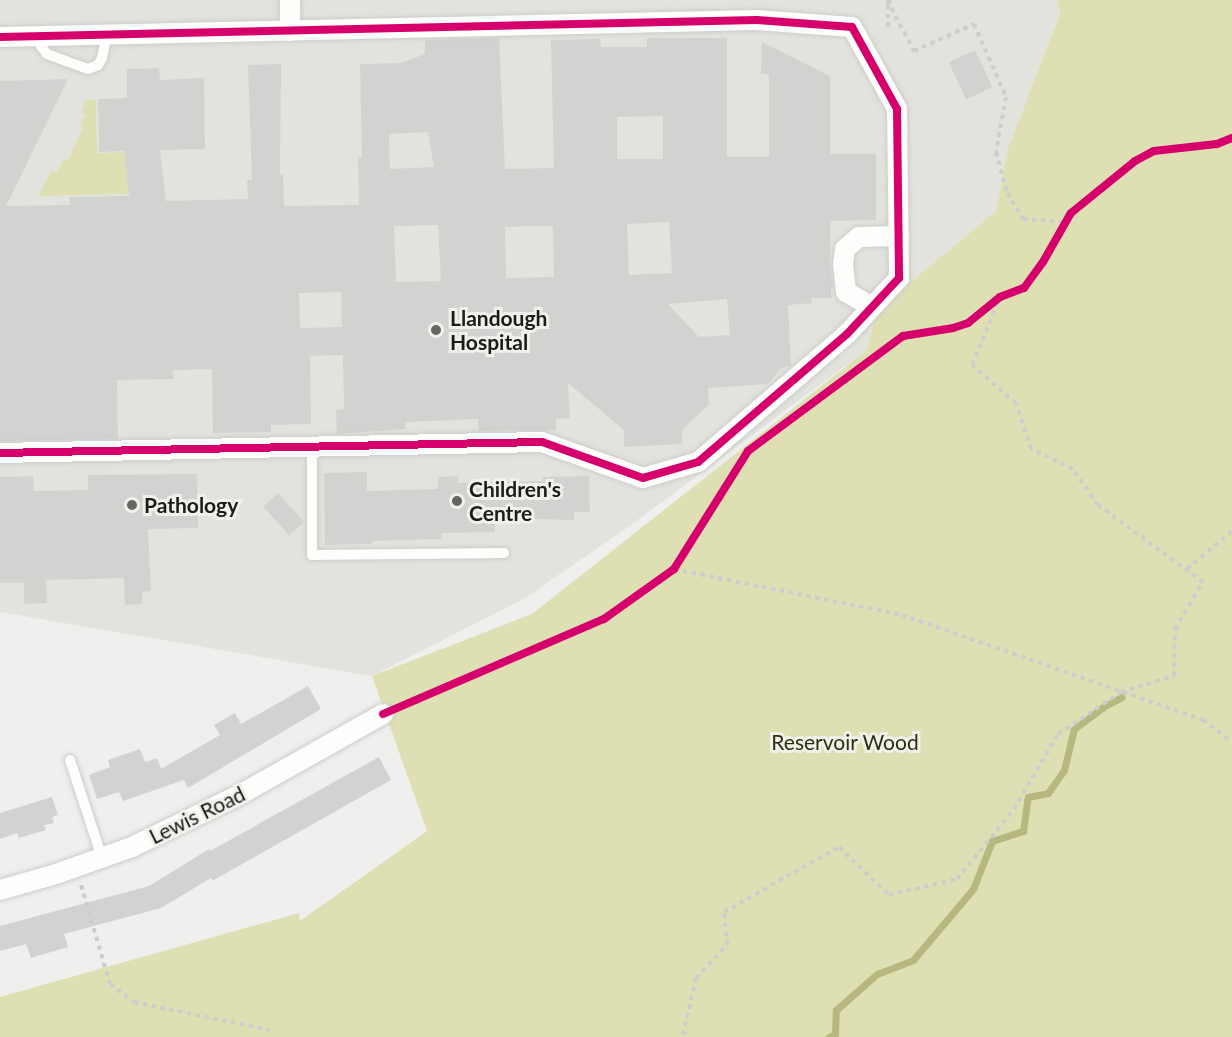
<!DOCTYPE html>
<html>
<head>
<meta charset="utf-8">
<style>
	body { margin:0 }
	#map { position:relative; width:1232px; height:1037px; overflow:hidden; background:#efefee; font-family:Lato,sans-serif }
	div>[style] { position:absolute }
	.built>* { inset:0; background:#e3e3dd }
	.green>* { inset:0; background:#dee0b3 }
	.stream>* { height:7px; margin:-3.5px; padding:0 3.5px; transform-origin:3.5px; border-radius:3.5px; background:#b6b87f }
	.building>* { inset:0; background:#d2d2d1; transform-origin:0 0 }
	.path>* { height:4px; margin-top:-2px; transform-origin:0; background:repeating-linear-gradient(90deg,#cdcdcd 0 4.5px,transparent 0 9px) }
	.roads { filter:drop-shadow(0 0 2px #cccccb) drop-shadow(0 0 2px #cccccb) }
	.service>* { height:10px; margin:-5px; padding:0 5px; transform-origin:5px; border-radius:5px; background:#fdfdfc }
	.minor>* { height:20px; margin:-10px; padding:0 10px; transform-origin:10px; border-radius:10px; background:#fdfdfc }
	.cycleway>* { height:8px; margin:-4px; padding:0 4px; transform-origin:4px; border-radius:4px; background:#d6006c }
	.dots>* { width:16px; height:16px; translate:-50% -50%; box-sizing:border-box; border:3px solid #f0f0ed; border-radius:50% }
	span { translate:-50% -50%; white-space:nowrap; text-align:center; line-height:1.15; -webkit-text-stroke:6px #f0f0ed; paint-order:stroke }
	.poi-label { font-size:21px; color:#1b1b1a; font-weight:700 }
	.left { translate:0 -50%; text-align:left }
	.park-label { font-size:21px; color:#2d2e0a }
	.street-label { font-size:21px; color:#1b1b1a }
</style>
</head>
<body>
<div id="map">
	<div class="built">
		<div style="clip-path:polygon(0 0,1057px 0,1060px 14px,1008px 148px,996px 211px,877px 310px,867px 350px,624px 530px,525px 598px,372px 676px,0 612px)"></div>
	</div>
	<div class="green">
		<div style="clip-path:polygon(1057px 0,1232px 0,1232px 1037px,0 1037px,0 997px,299px 913px,300px 921px,427px 831px,372px 676px,532px 614px,867px 350px,877px 310px,996px 211px,1008px 148px,1060px 14px)"></div>
		<div style="clip-path:polygon(86px 100px,96px 100px,97px 153px,130px 152px,131px 180px,127px 180px,128px 194px,38px 196px,52px 170px,57px 172px,64px 159px,68px 161px,83px 127px,80px 123px,85px 115px,81px 112px)"></div>
	</div>
	<div class="stream">
		<div style="left:829px;top:1037px;width:7px;rotate:-27deg"></div>
		<div style="left:835px;top:1034px;width:24px;rotate:-88deg"></div>
		<div style="left:836px;top:1010px;width:55px;rotate:-41.3deg"></div>
		<div style="left:877px;top:974px;width:39px;rotate:-21deg"></div>
		<div style="left:913px;top:960px;width:93px;rotate:-49.8deg"></div>
		<div style="left:973px;top:889px;width:52px;rotate:-68.4deg"></div>
		<div style="left:992px;top:841px;width:33px;rotate:-18deg"></div>
		<div style="left:1023px;top:831px;width:34px;rotate:-82deg"></div>
		<div style="left:1028px;top:797px;width:20px;rotate:-11deg"></div>
		<div style="left:1048px;top:793px;width:28px;rotate:-55deg"></div>
		<div style="left:1064px;top:770px;width:42px;rotate:-76.3deg"></div>
		<div style="left:1074px;top:729px;width:36px;rotate:-37deg"></div>
		<div style="left:1103px;top:707px;width:21px;rotate:-28deg"></div>
	</div>
	<div class="building">
		<div style="clip-path:polygon(evenodd,499px 38px,505px 169px,554px 168px,551px 40px,600px 39px,601px 47px,647px 47px,647px 38px,727px 38px,727px 157px,769px 157px,769px 74px,761px 74px,762px 42px,830px 76px,830px 154px,876px 154px,876px 220px,830px 221px,830px 265px,833px 287px,831px 287px,831px 298px,811px 298px,812px 303px,788px 305px,791px 366px,781px 368px,768px 384px,708px 388px,709px 404px,682px 430px,682px 444px,624px 447px,624px 430px,568px 383px,570px 418px,556px 419px,556px 430px,479px 431px,478px 419px,405px 422px,405px 429px,337px 434px,336px 410px,344px 409px,343px 355px,310px 356px,311px 424px,271px 425px,271px 432px,213px 433px,212px 369px,173px 370px,173px 379px,117px 380px,118px 439px,0 441px,0 81px,68px 79px,6px 206px,70px 205px,69px 197px,129px 196px,124px 151px,99px 152px,98px 99px,127px 98px,127px 69px,159px 68px,160px 80px,204px 78px,205px 149px,160px 150px,166px 201px,248px 199px,247px 180px,252px 180px,248px 65px,281px 64px,280px 175px,283px 175px,284px 206px,359px 205px,358px 157px,362px 157px,360px 64px,401px 63px,425px 54px,425px 40px,499px 38px,663px 116px,663px 159px,617px 159px,617px 117px,663px 116px,499px 38px,428px 132px,434px 167px,390px 169px,389px 134px,428px 132px,499px 38px,669px 222px,672px 273px,629px 275px,627px 224px,669px 222px,499px 38px,438px 225px,441px 281px,396px 282px,394px 226px,438px 225px,499px 38px,530px 226px,553px 226px,554px 277px,506px 278px,505px 227px,530px 226px,499px 38px,341px 292px,342px 327px,300px 328px,299px 293px,341px 292px,499px 38px,727px 299px,730px 335px,699px 337px,668px 304px,727px 299px)"></div>
		<div style="left:975px;top:50px;width:41px;height:29px;rotate:65deg"></div>
		<div style="clip-path:polygon(367px 472px,367px 491px,438px 489px,438px 477px,458px 476px,458px 483px,543px 481px,543px 477px,589px 476px,590px 512px,574px 512px,574px 520px,495px 518px,495px 532px,442px 533px,442px 539px,372px 541px,372px 544px,325px 545px,324px 473px)"></div>
		<div style="clip-path:polygon(197px 474px,198px 528px,148px 529px,151px 591px,142px 592px,142px 604px,125px 605px,124px 578px,46px 580px,47px 603px,24px 604px,24px 583px,0 583px,0 477px,33px 476px,34px 491px,88px 490px,88px 475px)"></div>
		<div style="left:278px;top:493px;width:39px;height:20px;rotate:48deg"></div>
		<div style="clip-path:polygon(308px 686px,321px 709px,188px 788px,184px 780px,123px 801px,119px 792px,97px 799px,89px 775px,110px 767px,108px 760px,140px 749px,145px 762px,157px 758px,161px 769px,220px 735px,214px 725px,235px 713px,241px 724px)"></div>
		<div style="clip-path:polygon(379px 757px,391px 780px,212px 881px,211px 878px,161px 908px,64px 934px,68px 947px,31px 958px,26px 944px,0 951px,0 926px,149px 886px,209px 849px,210px 851px)"></div>
		<div style="clip-path:polygon(52px 797px,58px 815px,52px 817px,54px 823px,44px 825px,46px 830px,19px 838px,17px 833px,0 839px,0 813px)"></div>
	</div>
	<div class="path">
		<div style="left:887px;top:0;width:58px;rotate:62.1deg"></div>
		<div style="left:914px;top:51px;width:66px;rotate:-24.2deg"></div>
		<div style="left:974px;top:24px;width:80px;rotate:66.3deg"></div>
		<div style="left:1006px;top:97px;width:56px;rotate:100.3deg"></div>
		<div style="left:996px;top:152px;width:42px;rotate:75deg"></div>
		<div style="left:1007px;top:193px;width:31px;rotate:58deg"></div>
		<div style="left:1023px;top:219px;width:42px;rotate:4.1deg"></div>
		<div style="left:888px;top:27px;width:23px;rotate:-90deg"></div>
		<div style="left:888px;top:4px;width:5px;rotate:-53deg"></div>
		<div style="left:674px;top:569px;width:233px;rotate:11.4deg"></div>
		<div style="left:902px;top:615px;width:319px;rotate:19.2deg"></div>
		<div style="left:1203px;top:720px;width:36px;rotate:37deg"></div>
		<div style="left:1187px;top:569px;width:59px;rotate:-40.2deg"></div>
		<div style="left:399px;top:707px;width:223px;rotate:-23.2deg"></div>
		<div style="left:604px;top:619px;width:86px;rotate:-35.5deg"></div>
		<div style="left:674px;top:569px;width:139px;rotate:-57.9deg"></div>
		<div style="left:748px;top:451px;width:193px;rotate:-36.6deg"></div>
		<div style="left:903px;top:336px;width:51px;rotate:-9.1deg"></div>
		<div style="left:953px;top:328px;width:16px;rotate:-18deg"></div>
		<div style="left:968px;top:323px;width:41px;rotate:-39.1deg"></div>
		<div style="left:1000px;top:297px;width:26px;rotate:-21deg"></div>
		<div style="left:1024px;top:288px;width:32px;rotate:-54deg"></div>
		<div style="left:1043px;top:262px;width:56px;rotate:-60.3deg"></div>
		<div style="left:1071px;top:213px;width:82px;rotate:-39.1deg"></div>
		<div style="left:1135px;top:161px;width:21px;rotate:-28deg"></div>
		<div style="left:1154px;top:151px;width:63px;rotate:-6.3deg"></div>
		<div style="left:1217px;top:144px;width:16px;rotate:-22deg"></div>
		<div style="left:81px;top:885px;width:103px;rotate:73.7deg"></div>
		<div style="left:110px;top:984px;width:30px;rotate:37deg"></div>
		<div style="left:134px;top:1002px;width:138px;rotate:11.7deg"></div>
		<div style="left:683px;top:1035px;width:58px;rotate:-77.2deg"></div>
		<div style="left:696px;top:978px;width:45px;rotate:-46.8deg"></div>
		<div style="left:727px;top:945px;width:33px;rotate:-95deg"></div>
		<div style="left:724px;top:912px;width:132px;rotate:-29.5deg"></div>
		<div style="left:839px;top:847px;width:69px;rotate:43.8deg"></div>
		<div style="left:889px;top:895px;width:70px;rotate:-13.2deg"></div>
		<div style="left:957px;top:879px;width:90px;rotate:-50.8deg"></div>
		<div style="left:1014px;top:809px;width:87px;rotate:-59.6deg"></div>
		<div style="left:1058px;top:734px;width:76px;rotate:-33.7deg"></div>
		<div style="left:1121px;top:692px;width:55px;rotate:-16.8deg"></div>
		<div style="left:1174px;top:676px;width:47px;rotate:-88.8deg"></div>
		<div style="left:1175px;top:629px;width:55px;rotate:-59.2deg"></div>
		<div style="left:1203px;top:582px;width:130px;rotate:-143.7deg"></div>
		<div style="left:1098px;top:505px;width:44px;rotate:-124.8deg"></div>
		<div style="left:1073px;top:469px;width:47px;rotate:-154.5deg"></div>
		<div style="left:1031px;top:449px;width:48px;rotate:-108.1deg"></div>
		<div style="left:1016px;top:403px;width:58px;rotate:-139.2deg"></div>
		<div style="left:972px;top:365px;width:74px;rotate:-67.6deg"></div>
	</div>
	<div class="roads">
		<div class="service">
			<div style="left:40px;top:36px;width:10px;rotate:84deg"></div>
			<div style="left:41px;top:46px;width:10px;rotate:53deg"></div>
			<div style="left:47px;top:54px;width:44px;rotate:20.1deg"></div>
			<div style="left:88px;top:69px;width:11px;rotate:-22deg"></div>
			<div style="left:98px;top:65px;width:8px;rotate:-60deg"></div>
			<div style="left:102px;top:58px;width:24px;rotate:-78deg"></div>
			<div style="left:312px;top:446px;width:109px;rotate:90deg"></div>
			<div style="left:312px;top:555px;width:192px;rotate:-0.6deg"></div>
			<div style="left:70px;top:760px;width:103px;rotate:71.9deg"></div>
		</div>
		<div class="minor">
			<div style="left:290px;top:0;width:31px;rotate:90deg"></div>
			<div style="left:0;top:37px;width:757px;rotate:-1.29deg"></div>
			<div style="left:757px;top:20px;width:95px;rotate:4.2deg"></div>
			<div style="left:852px;top:27px;width:94px;rotate:61.2deg"></div>
			<div style="left:897px;top:109px;width:169px;rotate:89.3deg"></div>
			<div style="left:899px;top:278px;width:76px;rotate:132.9deg"></div>
			<div style="left:847px;top:334px;width:196px;rotate:139.3deg"></div>
			<div style="left:698px;top:462px;width:57px;rotate:163.8deg"></div>
			<div style="left:643px;top:478px;width:107px;rotate:-160.4deg"></div>
			<div style="left:542px;top:442px;width:542px;rotate:178.84deg"></div>
			<div style="left:872px;top:307px;width:30px;rotate:-150deg"></div>
			<div style="left:846px;top:292px;width:28px;rotate:-96deg"></div>
			<div style="left:843px;top:264px;width:15px;rotate:-82deg"></div>
			<div style="left:845px;top:249px;width:18px;rotate:-41deg"></div>
			<div style="left:859px;top:237px;width:40px;rotate:-1.4deg"></div>
			<div style="left:0;top:890px;width:58px;rotate:-15.9deg"></div>
			<div style="left:56px;top:874px;width:81px;rotate:-19.6deg"></div>
			<div style="left:132px;top:847px;width:123px;rotate:-25.9deg"></div>
			<div style="left:243px;top:793px;width:161px;rotate:-29.4deg"></div>
		</div>
	</div>
	<div class="cycleway">
		<div style="left:0;top:37px;width:757px;rotate:-1.29deg"></div>
		<div style="left:757px;top:20px;width:95px;rotate:4.2deg"></div>
		<div style="left:852px;top:27px;width:94px;rotate:61.2deg"></div>
		<div style="left:897px;top:109px;width:169px;rotate:89.3deg"></div>
		<div style="left:899px;top:278px;width:76px;rotate:132.9deg"></div>
		<div style="left:847px;top:334px;width:196px;rotate:139.3deg"></div>
		<div style="left:698px;top:462px;width:57px;rotate:163.8deg"></div>
		<div style="left:643px;top:478px;width:107px;rotate:-160.4deg"></div>
		<div style="left:542px;top:442px;width:542px;rotate:178.84deg"></div>
		<div style="left:383px;top:714px;width:241px;rotate:-23.3deg"></div>
		<div style="left:604px;top:619px;width:86px;rotate:-35.5deg"></div>
		<div style="left:674px;top:569px;width:139px;rotate:-57.9deg"></div>
		<div style="left:748px;top:451px;width:193px;rotate:-36.6deg"></div>
		<div style="left:903px;top:336px;width:51px;rotate:-9.1deg"></div>
		<div style="left:953px;top:328px;width:16px;rotate:-18deg"></div>
		<div style="left:968px;top:323px;width:41px;rotate:-39.1deg"></div>
		<div style="left:1000px;top:297px;width:26px;rotate:-21deg"></div>
		<div style="left:1024px;top:288px;width:32px;rotate:-54deg"></div>
		<div style="left:1043px;top:262px;width:56px;rotate:-60.3deg"></div>
		<div style="left:1071px;top:213px;width:82px;rotate:-39.1deg"></div>
		<div style="left:1135px;top:161px;width:21px;rotate:-28deg"></div>
		<div style="left:1154px;top:151px;width:63px;rotate:-6.3deg"></div>
		<div style="left:1217px;top:144px;width:16px;rotate:-22deg"></div>
	</div>
	<div class="dots">
		<div style="left:436px;top:330px;background:#656564"></div>
		<div style="left:457px;top:501px;background:#656564"></div>
		<div style="left:132px;top:505px;background:#656564"></div>
	</div>
	<div class="poi-label">
		<span class="left" style="left:450px;top:330px">Llandough<br>Hospital</span>
		<span class="left" style="left:469px;top:501px">Children's<br>Centre</span>
		<span class="left" style="left:144px;top:505px">Pathology</span>
	</div>
	<div class="park-label">
		<span style="left:845px;top:742px">Reservoir Wood</span>
	</div>
	<div class="street-label">
		<span style="left:197px;top:815px;rotate:-26deg">Lewis Road</span>
	</div>
</div>
</body>
</html>
